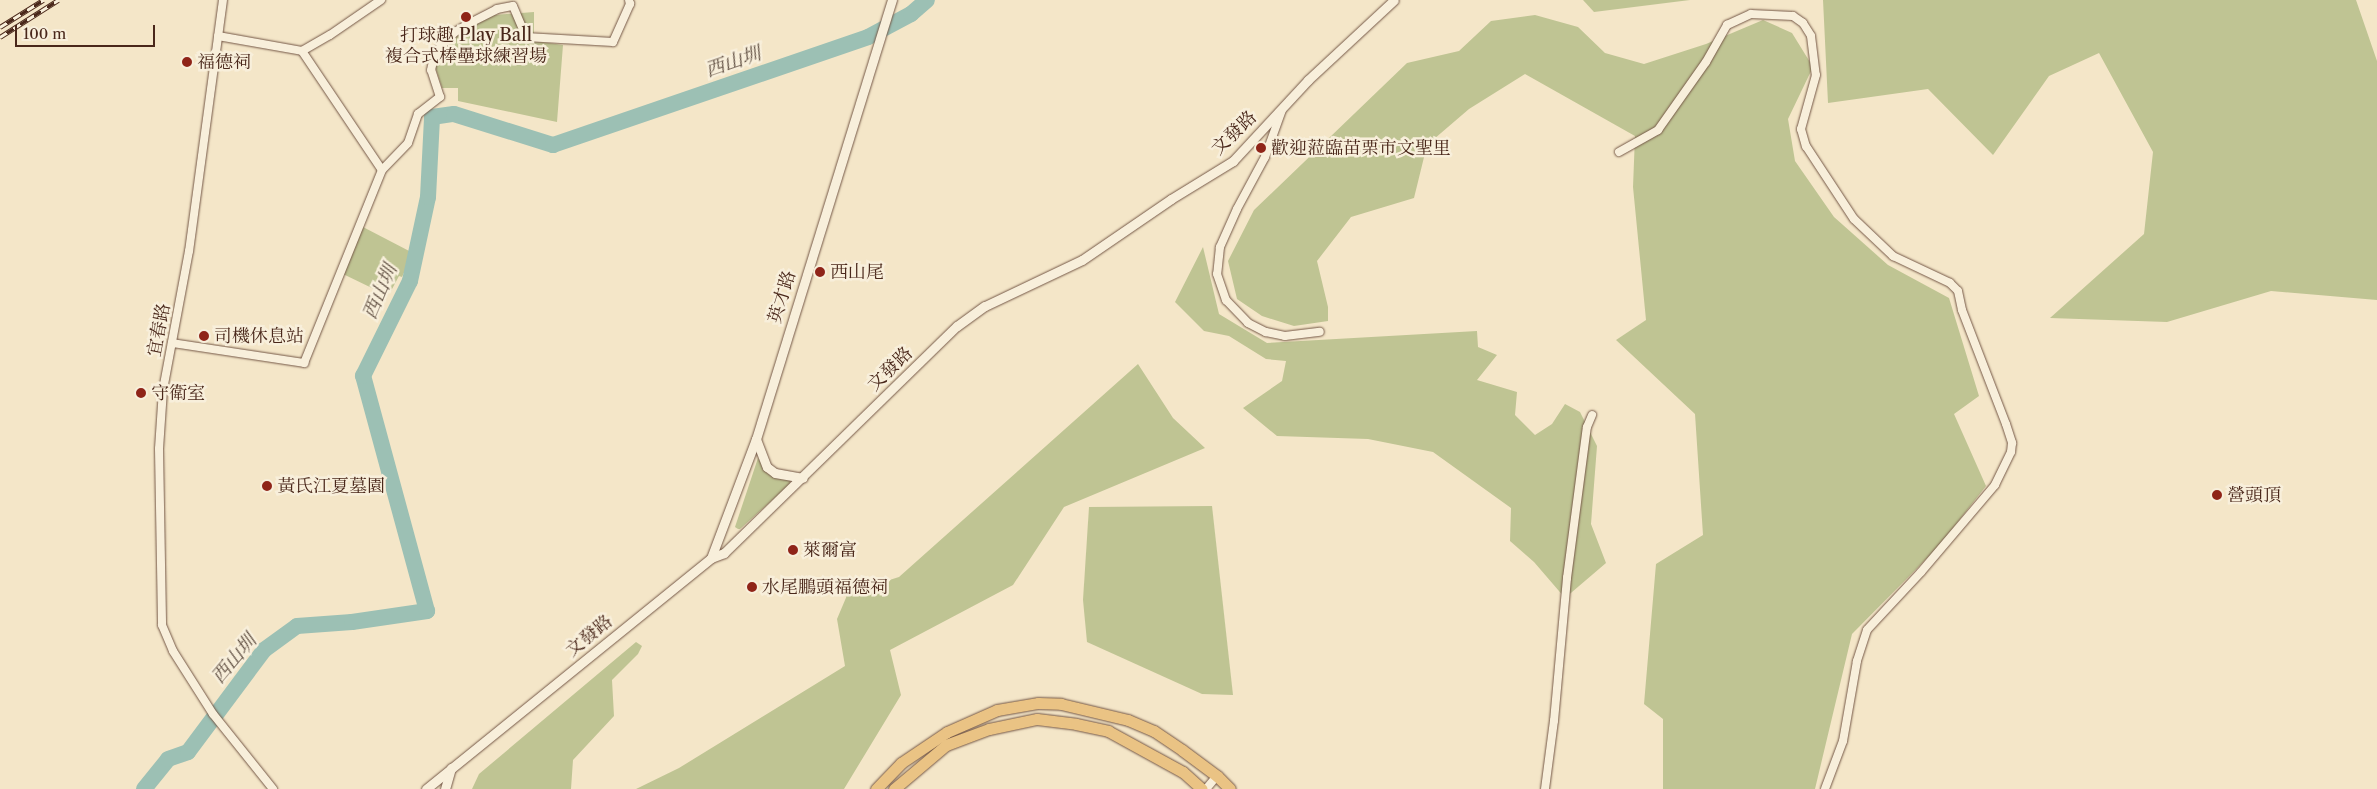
<!DOCTYPE html>
<html>
<head>
<meta charset="utf-8">
<style>
	body { margin:0 }
	#map { position:relative; width:2377px; height:789px; overflow:hidden; background:#f4e6c8; font-family:"Libre Caslon Text","Noto Serif TC",serif }
	div>[style] { position:absolute }
	.green>* { inset:0; background:#bfc493 }
	.river>* { height:16px; margin:-8px; padding:0 8px; transform-origin:8px; border-radius:8px; background:#9cc0b4 }
	.roads { filter:drop-shadow(0 0 1px #745746) drop-shadow(0 0 1px #745746) }
	.minor>* { height:8px; margin:-4px; padding:0 4px; transform-origin:4px; border-radius:4px; background:#f8efdb }
	.tertiary>* { height:9px; margin:-4.5px; padding:0 4.5px; transform-origin:4.5px; border-radius:4.5px; background:#f8efdb }
	.primary>* { height:11px; margin:-5.5px; padding:0 5.5px; transform-origin:5.5px; border-radius:5.5px; background:#eac384 }
	.rail>* { height:4.5px; margin-top:-2.25px; transform-origin:0; background:repeating-linear-gradient(90deg,#f8efdb 0 8px,#49271a 0 16px); box-sizing:border-box; border-block:1px solid #49271a }
	.dots>* { width:14px; height:14px; translate:-50% -50%; box-sizing:border-box; border:2px solid #f8efdb; border-radius:50% }
	span { translate:-50% -50%; white-space:nowrap; text-align:center; line-height:1.15; -webkit-text-stroke:5px #f8efdb; paint-order:stroke }
	.poi-label { font-size:18px; color:#49271a }
	.left { translate:0 -50%; text-align:left }
	.street-label { font-size:18px; color:#49271a }
	.water-label { font-size:19px; color:#5e4d40; font-style:italic }
	.scale { position:absolute; left:15px; top:25px; width:140px; height:22px; box-sizing:border-box; border:2px solid #49271a; border-top:0; padding-left:6px; font-size:15px; line-height:18px; white-space:nowrap; color:#49271a; -webkit-text-stroke:4px #f8efdb; paint-order:stroke }
</style>
</head>
<body>
<div id="map">
	<div class="green">
		<div style="clip-path:polygon(1583px 0,1690px 0,1594px 12px)"></div>
		<div style="clip-path:polygon(1823px 0,2356px 0,2377px 61px,2377px 300px,2271px 291px,2167px 322px,2050px 318px,2144px 234px,2153px 152px,2099px 53px,2049px 76px,1993px 155px,1928px 89px,1828px 103px)"></div>
		<div style="clip-path:polygon(534px 12px,534px 41px,563px 45px,557px 122px,458px 101px,458px 88px,442px 88px,435px 66px,438px 56px,446px 44px,464px 29px,494px 15px)"></div>
		<div style="clip-path:polygon(1535px 15px,1578px 27px,1605px 53px,1644px 64px,1706px 44px,1763px 20px,1792px 33px,1813px 67px,1788px 119px,1795px 161px,1834px 217px,1888px 265px,1949px 298px,1979px 396px,1954px 414px,1986px 486px,1938px 547px,1852px 634px,1815px 789px,1663px 789px,1663px 719px,1644px 704px,1656px 564px,1703px 535px,1695px 414px,1616px 340px,1646px 320px,1633px 187px,1635px 136px,1525px 74px,1469px 109px,1427px 145px,1414px 198px,1351px 217px,1317px 261px,1328px 307px,1328px 321px,1294px 326px,1262px 316px,1237px 299px,1228px 261px,1254px 210px,1407px 63px,1459px 51px,1491px 21px)"></div>
		<div style="clip-path:polygon(363px 227px,413px 253px,402px 277px,399px 276px,391px 291px,379px 284px,376px 290px,343px 274px)"></div>
		<div style="clip-path:polygon(1203px 247px,1219px 314px,1267px 343px,1477px 331px,1478px 347px,1497px 355px,1477px 380px,1517px 392px,1515px 415px,1535px 435px,1552px 424px,1565px 404px,1580px 412px,1597px 446px,1591px 524px,1606px 563px,1565px 598px,1534px 562px,1510px 541px,1511px 508px,1433px 452px,1368px 439px,1277px 436px,1243px 408px,1282px 381px,1286px 361px,1266px 359px,1229px 336px,1204px 331px,1175px 302px)"></div>
		<div style="clip-path:polygon(1138px 364px,1173px 418px,1205px 448px,1064px 507px,1013px 585px,890px 650px,901px 695px,844px 789px,636px 789px,679px 768px,845px 666px,837px 619px,848px 593px,899px 577px)"></div>
		<div style="clip-path:polygon(758px 458px,767px 473px,779px 479px,790px 480px,790px 484px,740px 529px,738px 529px,735px 527px)"></div>
		<div style="clip-path:polygon(1212px 506px,1233px 695px,1202px 694px,1087px 642px,1083px 600px,1089px 507px)"></div>
		<div style="clip-path:polygon(636px 642px,642px 646px,638px 654px,612px 680px,614px 716px,573px 760px,571px 789px,472px 789px,479px 774px)"></div>
	</div>
	<div class="river">
		<div style="left:144px;top:789px;width:38px;rotate:-51deg"></div>
		<div style="left:168px;top:759px;width:21px;rotate:-19deg"></div>
		<div style="left:188px;top:752px;width:127px;rotate:-53.3deg"></div>
		<div style="left:264px;top:650px;width:41px;rotate:-36deg"></div>
		<div style="left:297px;top:626px;width:55px;rotate:-4.2deg"></div>
		<div style="left:352px;top:622px;width:76px;rotate:-8.3deg"></div>
		<div style="left:427px;top:611px;width:244px;rotate:-105.2deg"></div>
		<div style="left:363px;top:376px;width:106px;rotate:-63.7deg"></div>
		<div style="left:410px;top:281px;width:86px;rotate:-77.9deg"></div>
		<div style="left:428px;top:197px;width:80px;rotate:-87.1deg"></div>
		<div style="left:432px;top:117px;width:22px;rotate:-8deg"></div>
		<div style="left:454px;top:114px;width:104px;rotate:17.4deg"></div>
		<div style="left:553px;top:145px;width:333px;rotate:-18.9deg"></div>
		<div style="left:868px;top:37px;width:49px;rotate:-28.1deg"></div>
		<div style="left:911px;top:14px;width:21px;rotate:-41deg"></div>
	</div>
	<div class="roads">
		<div class="minor">
			<div style="left:223px;top:0;width:253px;rotate:97.7deg"></div>
			<div style="left:189px;top:251px;width:141px;rotate:100.6deg"></div>
			<div style="left:163px;top:390px;width:59px;rotate:93.9deg"></div>
			<div style="left:159px;top:449px;width:176px;rotate:89deg"></div>
			<div style="left:162px;top:625px;width:28px;rotate:67deg"></div>
			<div style="left:173px;top:651px;width:75px;rotate:57.6deg"></div>
			<div style="left:213px;top:714px;width:96px;rotate:51.3deg"></div>
			<div style="left:218px;top:36px;width:85px;rotate:10.1deg"></div>
			<div style="left:302px;top:51px;width:32px;rotate:-30deg"></div>
			<div style="left:330px;top:35px;width:62px;rotate:-34.5deg"></div>
			<div style="left:302px;top:51px;width:143px;rotate:56.1deg"></div>
			<div style="left:1282px;top:110px;width:50px;rotate:109.9deg"></div>
			<div style="left:1265px;top:157px;width:59px;rotate:118.3deg"></div>
			<div style="left:1237px;top:209px;width:42px;rotate:114.1deg"></div>
			<div style="left:1220px;top:247px;width:27px;rotate:96deg"></div>
			<div style="left:1217px;top:274px;width:28px;rotate:71deg"></div>
			<div style="left:1226px;top:300px;width:32px;rotate:46deg"></div>
			<div style="left:1248px;top:323px;width:20px;rotate:27deg"></div>
			<div style="left:1266px;top:332px;width:19px;rotate:12deg"></div>
			<div style="left:1285px;top:336px;width:35px;rotate:-7deg"></div>
			<div style="left:1619px;top:152px;width:45px;rotate:-29.4deg"></div>
			<div style="left:1658px;top:130px;width:83px;rotate:-54.8deg"></div>
			<div style="left:1706px;top:62px;width:43px;rotate:-60.4deg"></div>
			<div style="left:1727px;top:25px;width:26px;rotate:-25deg"></div>
			<div style="left:1751px;top:14px;width:42px;rotate:2.7deg"></div>
			<div style="left:1793px;top:16px;width:12px;rotate:35deg"></div>
			<div style="left:1803px;top:23px;width:15px;rotate:58deg"></div>
			<div style="left:1811px;top:36px;width:39px;rotate:83deg"></div>
			<div style="left:1816px;top:75px;width:56px;rotate:105.5deg"></div>
			<div style="left:1801px;top:129px;width:18px;rotate:74deg"></div>
			<div style="left:1806px;top:146px;width:87px;rotate:56.7deg"></div>
			<div style="left:1854px;top:219px;width:54px;rotate:43.5deg"></div>
			<div style="left:1893px;top:256px;width:63px;rotate:25.3deg"></div>
			<div style="left:1950px;top:283px;width:11px;rotate:45deg"></div>
			<div style="left:1958px;top:291px;width:19px;rotate:78deg"></div>
			<div style="left:1962px;top:310px;width:122px;rotate:68.9deg"></div>
			<div style="left:2006px;top:424px;width:20px;rotate:72deg"></div>
			<div style="left:2012px;top:443px;width:9px;rotate:96deg"></div>
			<div style="left:2011px;top:452px;width:37px;rotate:116deg"></div>
			<div style="left:1995px;top:485px;width:114px;rotate:130.4deg"></div>
			<div style="left:1921px;top:572px;width:79px;rotate:133deg"></div>
			<div style="left:1867px;top:630px;width:33px;rotate:108deg"></div>
			<div style="left:1857px;top:661px;width:81px;rotate:99.9deg"></div>
			<div style="left:1843px;top:741px;width:51px;rotate:110.6deg"></div>
			<div style="left:172px;top:343px;width:134px;rotate:8.6deg"></div>
			<div style="left:304px;top:363px;width:208px;rotate:-68deg"></div>
			<div style="left:382px;top:170px;width:37px;rotate:-46deg"></div>
			<div style="left:408px;top:143px;width:31px;rotate:-71deg"></div>
			<div style="left:418px;top:114px;width:28px;rotate:-38deg"></div>
			<div style="left:440px;top:97px;width:28px;rotate:-108deg"></div>
			<div style="left:431px;top:70px;width:13px;rotate:-77deg"></div>
			<div style="left:434px;top:57px;width:13px;rotate:-58deg"></div>
			<div style="left:441px;top:46px;width:20px;rotate:-45deg"></div>
			<div style="left:455px;top:32px;width:17px;rotate:-31deg"></div>
			<div style="left:470px;top:23px;width:30px;rotate:-27deg"></div>
			<div style="left:497px;top:9px;width:16px;rotate:-11deg"></div>
			<div style="left:513px;top:6px;width:34px;rotate:67deg"></div>
			<div style="left:526px;top:37px;width:87px;rotate:3.3deg"></div>
			<div style="left:613px;top:42px;width:42px;rotate:-65.9deg"></div>
			<div style="left:630px;top:4px;width:4px;rotate:-104deg"></div>
			<div style="left:1206px;top:789px;width:17px;rotate:-50deg"></div>
			<div style="left:1545px;top:789px;width:69px;rotate:-82.5deg"></div>
			<div style="left:1554px;top:721px;width:144px;rotate:-84.8deg"></div>
			<div style="left:1567px;top:578px;width:152px;rotate:-82.5deg"></div>
			<div style="left:1587px;top:427px;width:13px;rotate:-67deg"></div>
		</div>
		<div class="tertiary">
			<div style="left:756px;top:439px;width:30px;rotate:69deg"></div>
			<div style="left:767px;top:467px;width:10px;rotate:37deg"></div>
			<div style="left:775px;top:473px;width:28px;rotate:10deg"></div>
			<div style="left:711px;top:558px;width:127px;rotate:-69.3deg"></div>
			<div style="left:756px;top:439px;width:460px;rotate:-72.8deg"></div>
			<div style="left:426px;top:789px;width:367px;rotate:-39deg"></div>
			<div style="left:711px;top:558px;width:14px;rotate:-21deg"></div>
			<div style="left:724px;top:553px;width:325px;rotate:-44.3deg"></div>
			<div style="left:957px;top:326px;width:34px;rotate:-36deg"></div>
			<div style="left:985px;top:306px;width:107px;rotate:-25.4deg"></div>
			<div style="left:1082px;top:260px;width:108px;rotate:-34.4deg"></div>
			<div style="left:1171px;top:199px;width:73px;rotate:-31.5deg"></div>
			<div style="left:1233px;top:161px;width:110px;rotate:-47.2deg"></div>
			<div style="left:1308px;top:80px;width:117px;rotate:-42.9deg"></div>
			<div style="left:445px;top:789px;width:22px;rotate:-74deg"></div>
		</div>
		<div class="primary">
			<div style="left:876px;top:789px;width:36px;rotate:-46deg"></div>
			<div style="left:901px;top:763px;width:55px;rotate:-34deg"></div>
			<div style="left:947px;top:732px;width:55px;rotate:-23.7deg"></div>
			<div style="left:997px;top:710px;width:42px;rotate:-9.7deg"></div>
			<div style="left:1038px;top:703px;width:23px;rotate:2deg"></div>
			<div style="left:1061px;top:704px;width:69px;rotate:13.4deg"></div>
			<div style="left:1128px;top:720px;width:28px;rotate:23deg"></div>
			<div style="left:1154px;top:731px;width:34px;rotate:34deg"></div>
			<div style="left:1182px;top:750px;width:44px;rotate:36.6deg"></div>
			<div style="left:1217px;top:776px;width:18px;rotate:45deg"></div>
			<div style="left:894px;top:789px;width:68px;rotate:-40.2deg"></div>
			<div style="left:946px;top:745px;width:46px;rotate:-20.4deg"></div>
			<div style="left:989px;top:729px;width:49px;rotate:-11.8deg"></div>
			<div style="left:1037px;top:719px;width:39px;rotate:7deg"></div>
			<div style="left:1076px;top:724px;width:33px;rotate:12deg"></div>
			<div style="left:1108px;top:731px;width:85px;rotate:28.7deg"></div>
			<div style="left:1183px;top:772px;width:25px;rotate:42deg"></div>
		</div>
	</div>
	<div class="rail">
		<div style="left:0;top:27px;width:51px;rotate:-32.1deg"></div>
		<div style="left:0;top:37px;width:69px;rotate:-32.5deg"></div>
	</div>
	<div class="dots">
		<div style="left:466px;top:17px;background:#8f2418"></div>
		<div style="left:187px;top:62px;background:#8f2418"></div>
		<div style="left:1261px;top:148px;background:#8f2418"></div>
		<div style="left:820px;top:272px;background:#8f2418"></div>
		<div style="left:204px;top:336px;background:#8f2418"></div>
		<div style="left:141px;top:393px;background:#8f2418"></div>
		<div style="left:267px;top:486px;background:#8f2418"></div>
		<div style="left:2217px;top:495px;background:#8f2418"></div>
		<div style="left:793px;top:550px;background:#8f2418"></div>
		<div style="left:752px;top:587px;background:#8f2418"></div>
	</div>
	<div class="poi-label">
		<span style="left:466px;top:46px">打球趣 Play Ball<br>複合式棒壘球練習場</span>
		<span class="left" style="left:197px;top:62px">福德祠</span>
		<span class="left" style="left:1271px;top:148px">歡迎蒞臨苗栗市文聖里</span>
		<span class="left" style="left:830px;top:272px">西山尾</span>
		<span class="left" style="left:214px;top:336px">司機休息站</span>
		<span class="left" style="left:151px;top:393px">守衛室</span>
		<span class="left" style="left:277px;top:486px">黃氏江夏墓園</span>
		<span class="left" style="left:2227px;top:495px">營頭頂</span>
		<span class="left" style="left:803px;top:550px">萊爾富</span>
		<span class="left" style="left:762px;top:587px">水尾鵬頭福德祠</span>
	</div>
	<div class="street-label">
		<span style="left:1234px;top:133px;rotate:-44deg">文發路</span>
		<span style="left:782px;top:297px;rotate:-73deg">英才路</span>
		<span style="left:159px;top:330px;rotate:-79deg">宜春路</span>
		<span style="left:890px;top:369px;rotate:-44deg">文發路</span>
		<span style="left:589px;top:636px;rotate:-39deg">文發路</span>
	</div>
	<div class="water-label">
		<span style="left:733px;top:62px;rotate:-19deg">西山圳</span>
		<span style="left:380px;top:292px;rotate:-67deg">西山圳</span>
		<span style="left:234px;top:659px;rotate:-50deg">西山圳</span>
	</div>
	<div class="scale">100 m</div>
</div>
</body>
</html>
